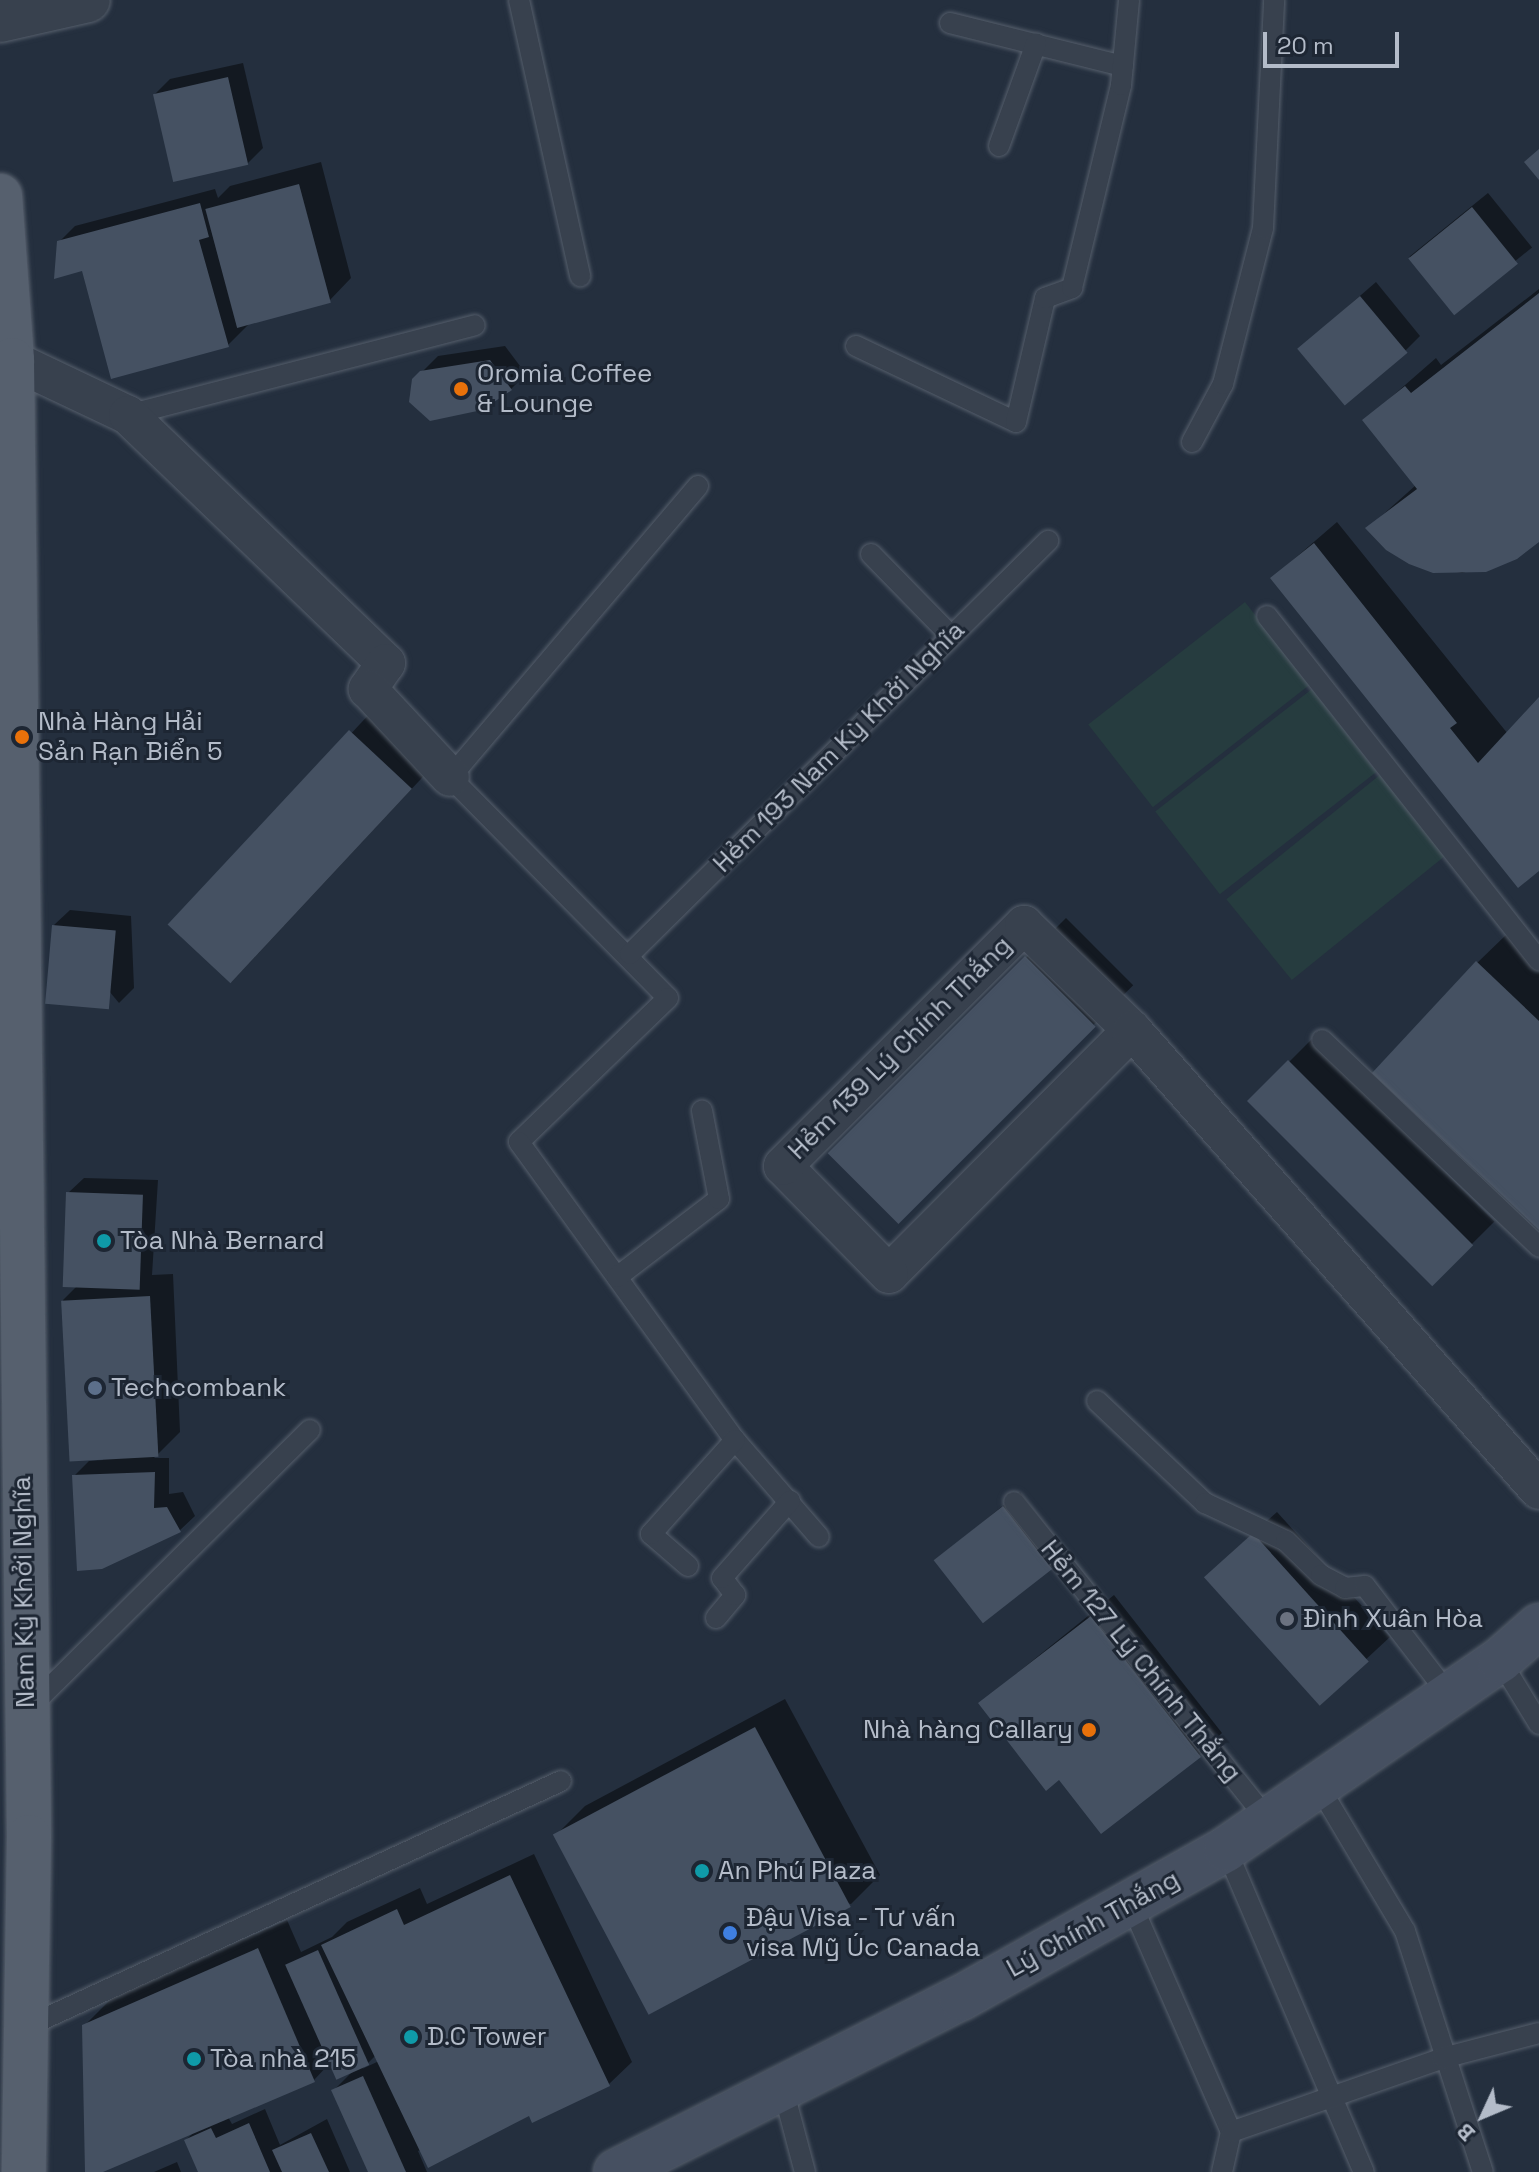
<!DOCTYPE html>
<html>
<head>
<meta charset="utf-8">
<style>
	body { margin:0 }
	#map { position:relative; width:1539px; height:2172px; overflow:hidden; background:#242f3e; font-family:"Space Grotesk",sans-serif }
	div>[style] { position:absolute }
	.green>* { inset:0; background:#263c3f; transform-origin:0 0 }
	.shadow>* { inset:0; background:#0007; transform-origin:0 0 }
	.building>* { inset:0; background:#455162; transform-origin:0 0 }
	.roads { filter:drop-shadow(0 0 2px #565f6c) drop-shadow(0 0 2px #565f6c) }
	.service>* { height:20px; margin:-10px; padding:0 10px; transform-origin:10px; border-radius:10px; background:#38414e }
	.minor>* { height:38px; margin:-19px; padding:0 19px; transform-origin:19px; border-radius:19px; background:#38414e }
	.tertiary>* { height:44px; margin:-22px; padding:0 22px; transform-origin:22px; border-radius:22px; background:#38414e }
	.secondary>* { height:44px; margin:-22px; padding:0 22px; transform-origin:22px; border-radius:22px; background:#465061 }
	.primary>* { height:44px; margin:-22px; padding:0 22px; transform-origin:22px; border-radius:22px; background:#56606e }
	.dots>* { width:22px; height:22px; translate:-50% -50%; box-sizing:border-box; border:4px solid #1d2633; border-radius:50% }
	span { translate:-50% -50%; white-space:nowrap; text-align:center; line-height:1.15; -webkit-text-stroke:6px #1d2633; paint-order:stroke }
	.poi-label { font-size:26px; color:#b4bcc9 }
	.left { translate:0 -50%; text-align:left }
	.right { translate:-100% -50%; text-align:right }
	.street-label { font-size:26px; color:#b4bcc9 }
	.north { position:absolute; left:1443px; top:2076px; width:80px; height:80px; -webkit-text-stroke:6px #1d2633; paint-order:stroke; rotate:226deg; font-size:22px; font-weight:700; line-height:32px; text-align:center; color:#b4bcc9 }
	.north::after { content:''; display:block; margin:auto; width:28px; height:36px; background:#b4bcc9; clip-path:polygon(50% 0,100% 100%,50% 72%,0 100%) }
	.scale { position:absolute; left:1263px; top:32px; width:136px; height:36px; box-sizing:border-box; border:4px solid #b4bcc9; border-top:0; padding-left:10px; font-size:24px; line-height:28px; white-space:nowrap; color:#b4bcc9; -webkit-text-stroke:6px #1d2633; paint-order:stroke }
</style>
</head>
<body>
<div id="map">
	<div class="green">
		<div style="left:1245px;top:602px;width:105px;height:199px;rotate:52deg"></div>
		<div style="left:1312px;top:689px;width:105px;height:199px;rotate:52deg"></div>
		<div style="left:1381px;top:774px;width:104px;height:199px;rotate:51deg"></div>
	</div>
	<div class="shadow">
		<div style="clip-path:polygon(243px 63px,263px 148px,247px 164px,155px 94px,170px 79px)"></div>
		<div style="clip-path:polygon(321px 162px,351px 278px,329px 301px,250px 323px,228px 345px,83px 269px,59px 242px,75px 226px,215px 189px,218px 198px,230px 186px)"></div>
		<div style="left:1488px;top:193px;width:70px;height:101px;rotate:51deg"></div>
		<div style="clip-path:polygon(1376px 282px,1420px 336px,1405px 351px,1300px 348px)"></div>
		<div style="clip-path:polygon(1539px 289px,1539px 540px,1516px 558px,1462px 573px,1410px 562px,1368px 528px,1416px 485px,1365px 420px,1436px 358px,1441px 365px)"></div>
		<div style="clip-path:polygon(505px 346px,526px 374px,511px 389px,414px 380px,438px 356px)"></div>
		<div style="clip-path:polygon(1337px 522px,1508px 734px,1539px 700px,1539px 868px,1272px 578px)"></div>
		<div style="left:374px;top:709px;width:82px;height:297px;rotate:43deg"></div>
		<div style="clip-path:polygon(70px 910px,131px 916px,134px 988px,119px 1003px,54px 925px)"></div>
		<div style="left:1066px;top:918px;width:95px;height:333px;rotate:45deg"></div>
		<div style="clip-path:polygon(1507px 934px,1539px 964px,1539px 1227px,1477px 963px)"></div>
		<div style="left:1312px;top:1039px;width:258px;height:88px;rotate:45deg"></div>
		<div style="clip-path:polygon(84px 1178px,158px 1180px,152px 1275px,173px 1274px,180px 1432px,154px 1458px,169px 1458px,169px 1494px,183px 1492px,195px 1516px,179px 1531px,74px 1476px,89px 1461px,103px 1460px,63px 1300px,78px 1285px,68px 1193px)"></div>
		<div style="clip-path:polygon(1020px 1492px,1067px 1553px,1052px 1568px,936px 1560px)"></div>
		<div style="clip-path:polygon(1277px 1512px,1390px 1637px,1320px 1702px,1230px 1554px)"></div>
		<div style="clip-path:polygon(1114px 1595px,1222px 1733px,1199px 1755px,1060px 1777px,980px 1703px)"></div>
		<div style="clip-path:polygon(785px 1699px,880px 1875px,851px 1904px,555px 1836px,585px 1806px)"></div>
		<div style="clip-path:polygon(evenodd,534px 1854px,632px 2062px,609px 2084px,418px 2151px,427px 2172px,370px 2172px,334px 2090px,354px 2070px,331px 2062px,314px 2080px,228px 2117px,232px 2124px,265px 2109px,280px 2145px,327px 2119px,350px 2172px,200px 2172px,186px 2140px,196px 2130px,98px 2172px,87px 2172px,84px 2026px,114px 1996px,287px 1920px,301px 1952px,332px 1937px,347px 1922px,420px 1888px,427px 1904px,534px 1854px,376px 2055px,379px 2061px,362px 2069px,376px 2055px)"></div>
		<div style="clip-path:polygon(177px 2162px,181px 2172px,154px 2172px)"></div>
	</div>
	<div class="building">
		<div style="left:228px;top:77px;width:90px;height:77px;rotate:77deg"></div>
		<div style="clip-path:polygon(1539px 149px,1539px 180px,1524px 162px)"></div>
		<div style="left:299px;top:184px;width:123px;height:97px;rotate:75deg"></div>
		<div style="clip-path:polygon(200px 203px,209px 237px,199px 240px,229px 347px,111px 379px,82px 271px,54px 279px,57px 241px)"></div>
		<div style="left:1472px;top:207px;width:73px;height:82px;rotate:51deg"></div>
		<div style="clip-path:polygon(1539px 293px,1539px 542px,1517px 559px,1486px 572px,1433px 573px,1409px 564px,1386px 550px,1365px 528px,1417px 489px,1362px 420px,1405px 386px,1411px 393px)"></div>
		<div style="left:1360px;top:296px;width:74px;height:82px;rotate:50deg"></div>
		<div style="clip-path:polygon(490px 360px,512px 390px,482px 410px,430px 421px,409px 402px,412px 379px,420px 371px)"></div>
		<div style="clip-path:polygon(1314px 543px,1457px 723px,1450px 728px,1478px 763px,1539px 697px,1539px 871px,1518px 888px,1270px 578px)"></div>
		<div style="left:349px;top:730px;width:86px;height:266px;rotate:43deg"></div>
		<div style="left:52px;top:925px;width:64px;height:79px;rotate:5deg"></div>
		<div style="left:1025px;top:956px;width:100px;height:279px;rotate:45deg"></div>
		<div style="clip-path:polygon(1476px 961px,1539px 1021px,1539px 1230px,1372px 1073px)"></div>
		<div style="left:1288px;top:1060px;width:262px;height:58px;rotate:45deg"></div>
		<div style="left:66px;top:1192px;width:77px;height:95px;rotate:2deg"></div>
		<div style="left:150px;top:1296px;width:161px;height:89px;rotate:87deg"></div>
		<div style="clip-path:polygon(155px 1472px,154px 1508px,167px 1507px,181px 1532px,102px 1569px,77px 1571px,72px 1475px)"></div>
		<div style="left:1003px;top:1506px;width:80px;height:88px;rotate:52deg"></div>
		<div style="left:1253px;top:1533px;width:173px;height:66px;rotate:48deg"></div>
		<div style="clip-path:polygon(1091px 1616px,1201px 1757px,1101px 1834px,1059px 1780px,1046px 1791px,978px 1703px)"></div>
		<div style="left:755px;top:1727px;width:204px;height:229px;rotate:62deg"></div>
		<div style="clip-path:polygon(510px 1875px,610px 2086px,532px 2123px,529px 2116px,428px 2168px,321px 1945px,397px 1909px,404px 1925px)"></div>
		<div style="clip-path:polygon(258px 1948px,315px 2082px,103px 2172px,85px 2172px,82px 2025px)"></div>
		<div style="left:318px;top:1950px;width:126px;height:36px;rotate:66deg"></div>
		<div style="clip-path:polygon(363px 2076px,406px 2172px,368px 2172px,331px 2090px)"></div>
		<div style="clip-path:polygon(249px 2123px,270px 2172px,198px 2172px,184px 2140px,211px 2128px,216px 2138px)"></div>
		<div style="clip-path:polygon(311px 2133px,329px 2172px,282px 2172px,272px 2150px)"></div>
	</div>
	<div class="roads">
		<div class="service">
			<div style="left:519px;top:0;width:283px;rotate:77.5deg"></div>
			<div style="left:950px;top:23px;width:178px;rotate:14deg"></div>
			<div style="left:999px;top:146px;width:109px;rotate:-70.1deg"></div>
			<div style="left:856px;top:346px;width:177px;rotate:25.4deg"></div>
			<div style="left:1016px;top:422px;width:127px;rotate:-76.8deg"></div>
			<div style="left:1045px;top:298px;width:29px;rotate:-20deg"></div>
			<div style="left:1072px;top:288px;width:209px;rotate:-76.4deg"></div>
			<div style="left:1121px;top:85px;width:85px;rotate:-84.6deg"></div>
			<div style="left:128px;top:415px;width:358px;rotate:-14.5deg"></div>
			<div style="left:1192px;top:442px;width:66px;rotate:-61.9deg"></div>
			<div style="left:1223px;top:384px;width:161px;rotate:-75.6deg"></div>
			<div style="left:1263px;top:228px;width:228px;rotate:-87.2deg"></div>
			<div style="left:698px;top:486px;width:382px;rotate:130.4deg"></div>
			<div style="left:450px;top:777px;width:310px;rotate:45.4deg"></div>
			<div style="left:668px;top:998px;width:207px;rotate:136deg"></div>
			<div style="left:519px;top:1142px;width:368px;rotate:54.1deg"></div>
			<div style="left:735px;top:1440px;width:128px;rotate:49.1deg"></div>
			<div style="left:871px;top:554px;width:115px;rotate:45.7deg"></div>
			<div style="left:1267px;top:616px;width:439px;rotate:51.7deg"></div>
			<div style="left:630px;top:954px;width:588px;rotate:-44.66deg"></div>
			<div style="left:1322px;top:1040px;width:300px;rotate:43.6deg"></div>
			<div style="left:617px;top:1277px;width:128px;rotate:-37.4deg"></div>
			<div style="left:719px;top:1199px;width:90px;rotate:-100.9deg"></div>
			<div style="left:1097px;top:1401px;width:149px;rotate:43.4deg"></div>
			<div style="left:1205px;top:1503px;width:89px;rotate:25.1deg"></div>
			<div style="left:1286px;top:1541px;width:49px;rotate:44.2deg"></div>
			<div style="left:1321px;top:1575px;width:27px;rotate:28deg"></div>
			<div style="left:1345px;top:1588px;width:20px;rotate:-6deg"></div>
			<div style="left:1365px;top:1586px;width:138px;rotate:52.4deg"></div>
			<div style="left:1014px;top:1502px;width:407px;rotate:51.4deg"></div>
			<div style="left:688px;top:1566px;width:49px;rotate:-139.1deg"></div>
			<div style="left:651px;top:1534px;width:126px;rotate:-48.2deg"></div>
			<div style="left:716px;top:1618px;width:30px;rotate:-50deg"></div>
			<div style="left:735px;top:1595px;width:21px;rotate:-127deg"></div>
			<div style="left:722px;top:1578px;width:103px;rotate:-48.6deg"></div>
			<div style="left:1500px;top:1660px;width:75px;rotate:58.6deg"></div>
			<div style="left:32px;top:1705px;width:391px;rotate:-44.7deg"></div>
			<div style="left:1318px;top:1785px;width:170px;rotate:59.2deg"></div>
			<div style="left:1405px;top:1931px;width:253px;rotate:72.1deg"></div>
			<div style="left:1226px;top:1849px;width:351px;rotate:66.9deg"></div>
			<div style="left:1131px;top:1903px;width:250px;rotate:66.4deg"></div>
			<div style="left:1231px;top:2132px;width:41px;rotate:102.7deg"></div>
			<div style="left:24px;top:2028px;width:591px;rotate:-24.7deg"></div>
			<div style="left:783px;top:2089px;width:86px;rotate:75.2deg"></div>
			<div style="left:1231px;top:2132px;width:225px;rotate:-19.2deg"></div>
			<div style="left:1443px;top:2058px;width:99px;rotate:-14.6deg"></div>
		</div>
		<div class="minor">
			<div style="left:12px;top:360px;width:128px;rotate:25.4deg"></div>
			<div style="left:128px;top:415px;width:358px;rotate:43.9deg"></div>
			<div style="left:386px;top:663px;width:32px;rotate:125deg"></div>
			<div style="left:368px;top:689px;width:120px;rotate:47deg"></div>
			<div style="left:1132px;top:1030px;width:344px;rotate:134.9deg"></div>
			<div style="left:889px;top:1274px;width:151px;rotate:-134.5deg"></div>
			<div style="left:783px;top:1166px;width:341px;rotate:-45deg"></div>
			<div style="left:1024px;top:925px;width:151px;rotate:44.2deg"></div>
			<div style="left:1132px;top:1030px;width:614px;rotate:48.5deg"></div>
		</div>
		<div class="tertiary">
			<div style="left:0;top:20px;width:90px;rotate:-12.8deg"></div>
		</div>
		<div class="secondary">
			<div style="left:616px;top:2172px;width:386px;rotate:-26.8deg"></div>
			<div style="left:961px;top:1998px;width:304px;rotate:-29.3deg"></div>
			<div style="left:1226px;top:1849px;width:333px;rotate:-34.6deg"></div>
			<div style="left:1500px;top:1660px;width:52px;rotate:-41.1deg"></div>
		</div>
		<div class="primary">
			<div style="left:0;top:196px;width:164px;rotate:85.8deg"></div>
			<div style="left:12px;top:360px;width:1477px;rotate:89.34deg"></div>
			<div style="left:29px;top:1837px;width:335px;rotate:90.9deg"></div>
		</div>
	</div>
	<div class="dots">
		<div style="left:461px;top:389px;background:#e8710a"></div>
		<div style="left:22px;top:737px;background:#e8710a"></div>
		<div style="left:104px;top:1241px;background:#0f9aa8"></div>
		<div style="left:95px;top:1388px;background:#5c6f8a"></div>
		<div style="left:1287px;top:1619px;background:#6b7280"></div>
		<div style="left:1089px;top:1730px;background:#e8710a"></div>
		<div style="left:702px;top:1871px;background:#0f9aa8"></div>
		<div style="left:730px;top:1933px;background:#3f7fe0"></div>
		<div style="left:411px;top:2037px;background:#0f9aa8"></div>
		<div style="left:194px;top:2059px;background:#0f9aa8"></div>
	</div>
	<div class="poi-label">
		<span class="left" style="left:477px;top:389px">Oromia Coffee<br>&amp; Lounge</span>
		<span class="left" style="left:38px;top:737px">Nhà Hàng Hải<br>Sản Rạn Biển 5</span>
		<span class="left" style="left:120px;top:1241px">Tòa Nhà Bernard</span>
		<span class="left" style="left:111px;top:1388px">Techcombank</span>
		<span class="left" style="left:1303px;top:1619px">Đình Xuân Hòa</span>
		<span class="right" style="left:1073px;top:1730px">Nhà hàng Callary</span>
		<span class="left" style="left:718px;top:1871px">An Phú Plaza</span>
		<span class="left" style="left:746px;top:1933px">Đậu Visa - Tư vấn<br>visa Mỹ Úc Canada</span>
		<span class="left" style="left:427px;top:2037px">D.C Tower</span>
		<span class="left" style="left:210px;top:2059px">Tòa nhà 215</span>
	</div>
	<div class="street-label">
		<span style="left:839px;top:747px;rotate:-45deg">Hẻm 193 Nam Kỳ Khởi Nghĩa</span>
		<span style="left:900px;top:1048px;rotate:-45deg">Hẻm 139 Lý Chính Thắng</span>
		<span style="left:24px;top:1592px;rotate:-91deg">Nam Kỳ Khởi Nghĩa</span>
		<span style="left:1141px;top:1661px;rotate:51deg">Hẻm 127 Lý Chính Thắng</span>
		<span style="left:1093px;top:1924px;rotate:-29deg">Lý Chính Thắng</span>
	</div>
	<div class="north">B</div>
	<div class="scale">20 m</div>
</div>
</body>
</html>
